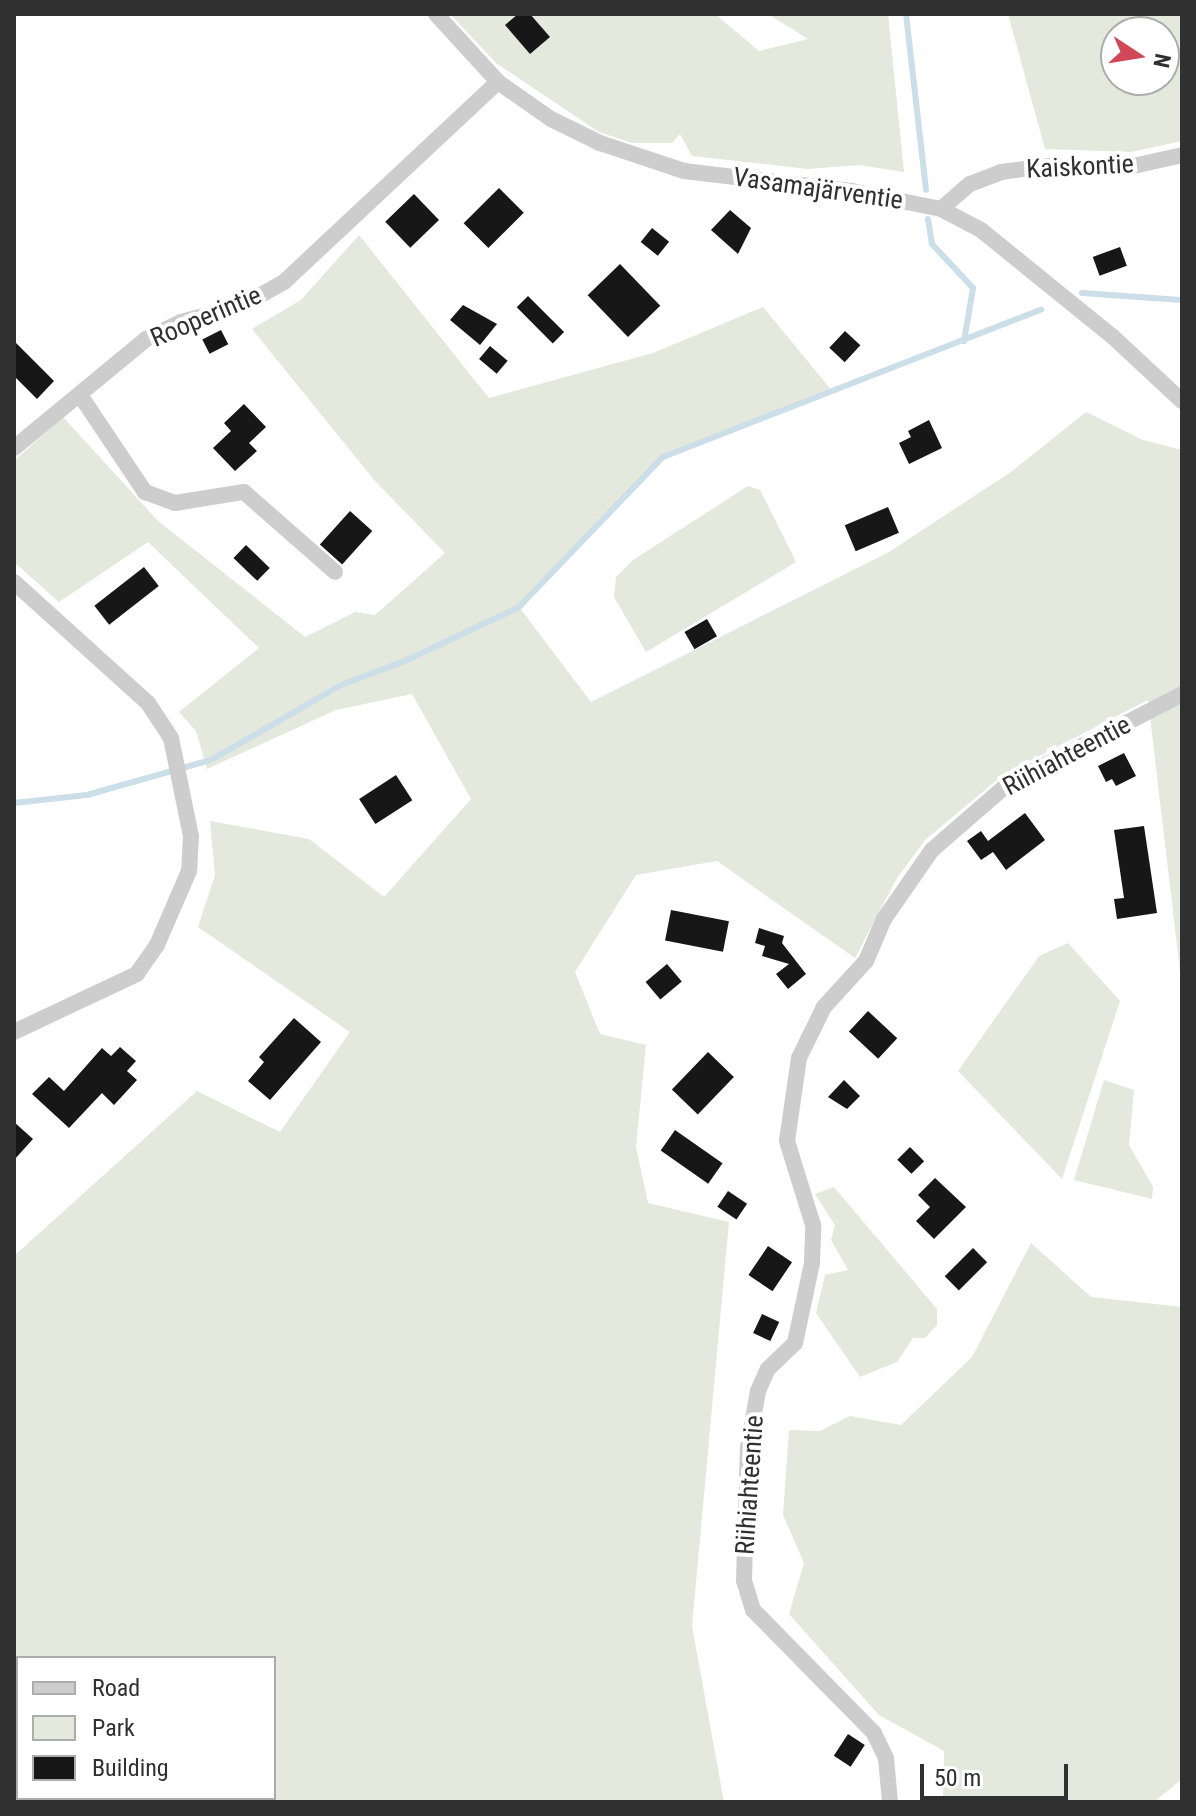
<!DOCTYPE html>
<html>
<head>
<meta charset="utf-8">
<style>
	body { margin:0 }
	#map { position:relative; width:1196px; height:1816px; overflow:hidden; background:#fff; font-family:"Roboto Condensed",sans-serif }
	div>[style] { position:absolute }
	.green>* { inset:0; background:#e4e8dd }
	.stream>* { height:6px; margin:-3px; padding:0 3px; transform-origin:3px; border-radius:3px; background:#ccdee7 }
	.building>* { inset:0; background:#171717; transform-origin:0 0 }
	.minor>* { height:16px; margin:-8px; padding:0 8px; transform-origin:8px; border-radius:8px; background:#cdcdcd }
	span { translate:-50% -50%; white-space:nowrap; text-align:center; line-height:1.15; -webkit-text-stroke:8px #fff; paint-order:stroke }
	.street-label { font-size:26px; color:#303030 }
	.frame { position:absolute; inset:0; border:16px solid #303030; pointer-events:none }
	.legend { position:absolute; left:16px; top:1656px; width:260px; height:144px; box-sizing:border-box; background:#fff; border:2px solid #acacac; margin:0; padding:10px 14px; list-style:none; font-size:24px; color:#303030 }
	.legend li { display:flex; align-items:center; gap:16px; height:40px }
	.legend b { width:40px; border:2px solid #acacac }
	.north { position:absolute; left:1100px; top:16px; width:80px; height:80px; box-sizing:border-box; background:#fff; border:2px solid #acacac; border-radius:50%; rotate:102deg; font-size:22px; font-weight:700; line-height:32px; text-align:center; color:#303030 }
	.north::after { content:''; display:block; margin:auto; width:28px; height:36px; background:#d14959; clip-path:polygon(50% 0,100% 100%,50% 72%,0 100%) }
	.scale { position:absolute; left:920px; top:1764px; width:148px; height:36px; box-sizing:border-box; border:4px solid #303030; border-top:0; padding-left:10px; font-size:24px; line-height:28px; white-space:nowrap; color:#303030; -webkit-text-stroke:6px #fff; paint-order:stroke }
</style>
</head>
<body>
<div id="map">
	<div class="green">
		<div style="clip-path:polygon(450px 14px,715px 14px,759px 51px,808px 39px,768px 14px,888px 14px,904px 172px,859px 165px,808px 169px,692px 156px,680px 134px,672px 143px,632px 143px,599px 132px,496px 63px)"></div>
		<div style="clip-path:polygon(evenodd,1182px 14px,1182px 141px,1131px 152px,1045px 149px,1008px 14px,1182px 14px,1116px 32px,1164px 32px,1164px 80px,1116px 80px,1116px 32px)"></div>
		<div style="clip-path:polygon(evenodd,359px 235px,489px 398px,653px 353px,763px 307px,833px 392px,663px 457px,519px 607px,591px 702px,889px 552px,1011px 472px,1086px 412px,1143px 440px,1182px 450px,1182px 988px,1148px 700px,1004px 774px,925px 840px,897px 878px,855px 958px,717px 861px,636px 875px,575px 972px,600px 1034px,646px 1045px,636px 1147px,648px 1203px,729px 1222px,692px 1626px,724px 1802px,14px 1802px,14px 1256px,197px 1091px,280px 1132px,350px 1032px,198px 927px,215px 875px,210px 821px,309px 839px,384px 897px,471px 799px,412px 694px,336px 710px,207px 769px,196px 731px,179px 712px,259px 648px,148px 542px,59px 602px,14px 562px,14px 461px,63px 417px,158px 521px,305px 637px,355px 612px,375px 615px,445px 553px,375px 481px,252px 329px,301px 300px,359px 235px,18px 1658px,274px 1658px,274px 1798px,18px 1798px,18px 1658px)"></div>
		<div style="clip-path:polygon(748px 486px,760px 490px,796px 562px,646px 652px,614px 597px,616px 577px,633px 560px)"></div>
		<div style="clip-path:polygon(1068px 943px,1120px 1001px,1062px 1179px,958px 1071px,1039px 956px)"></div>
		<div style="clip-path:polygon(1104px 1080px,1134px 1090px,1129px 1145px,1153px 1187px,1152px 1199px,1074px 1180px)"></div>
		<div style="clip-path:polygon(834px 1187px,937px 1309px,937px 1325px,925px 1338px,913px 1338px,897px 1362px,860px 1377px,816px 1313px,825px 1275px,848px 1270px,831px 1240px,835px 1225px,815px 1194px)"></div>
		<div style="clip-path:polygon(1031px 1243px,1091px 1297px,1182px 1307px,1182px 1779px,1154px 1802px,943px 1802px,944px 1751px,879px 1715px,789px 1614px,804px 1563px,783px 1515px,789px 1430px,820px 1431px,850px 1416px,901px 1425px,972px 1357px)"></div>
	</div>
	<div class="stream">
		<div style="left:906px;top:14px;width:177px;rotate:83.5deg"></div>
		<div style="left:928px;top:219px;width:25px;rotate:81deg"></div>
		<div style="left:932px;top:244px;width:60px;rotate:47deg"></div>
		<div style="left:973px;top:288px;width:54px;rotate:99.6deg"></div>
		<div style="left:1082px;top:293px;width:100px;rotate:4deg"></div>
		<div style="left:14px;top:803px;width:73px;rotate:-6.3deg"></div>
		<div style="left:87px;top:795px;width:129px;rotate:-15.8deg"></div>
		<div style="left:211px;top:760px;width:150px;rotate:-30deg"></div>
		<div style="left:341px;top:685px;width:68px;rotate:-20.6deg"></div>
		<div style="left:405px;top:661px;width:126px;rotate:-25.3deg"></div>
		<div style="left:519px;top:607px;width:208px;rotate:-46.2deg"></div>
		<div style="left:663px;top:457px;width:406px;rotate:-21.3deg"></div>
	</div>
	<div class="building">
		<div style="clip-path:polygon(518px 14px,530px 14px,550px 37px,530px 54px,505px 25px)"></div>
		<div style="left:499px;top:188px;width:35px;height:50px;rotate:45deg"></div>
		<div style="left:414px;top:194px;width:36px;height:40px;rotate:46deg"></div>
		<div style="clip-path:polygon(730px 210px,751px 228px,738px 254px,711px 230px)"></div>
		<div style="left:652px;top:228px;width:22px;height:18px;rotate:39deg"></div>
		<div style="left:1120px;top:247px;width:20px;height:29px;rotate:70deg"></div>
		<div style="left:620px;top:264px;width:58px;height:45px;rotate:46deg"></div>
		<div style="left:528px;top:296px;width:51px;height:16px;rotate:45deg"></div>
		<div style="clip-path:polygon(463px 305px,497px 324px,480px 345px,450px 320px)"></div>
		<div style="left:221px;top:330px;width:16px;height:21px;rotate:63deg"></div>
		<div style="left:845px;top:331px;width:21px;height:23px;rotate:43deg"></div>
		<div style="clip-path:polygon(14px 341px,54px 381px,37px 399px,14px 376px)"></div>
		<div style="left:490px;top:346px;width:23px;height:17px;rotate:40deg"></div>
		<div style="clip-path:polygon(244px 404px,266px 427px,249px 443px,257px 451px,235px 471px,213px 448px,231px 431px,224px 423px)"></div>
		<div style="clip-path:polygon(929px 420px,942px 448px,909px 464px,899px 443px,911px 437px,908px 431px)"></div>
		<div style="left:888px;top:507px;width:28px;height:47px;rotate:67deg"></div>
		<div style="left:350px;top:511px;width:30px;height:45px;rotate:42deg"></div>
		<div style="left:246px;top:545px;width:33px;height:18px;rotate:44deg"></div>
		<div style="left:144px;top:567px;width:24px;height:63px;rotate:52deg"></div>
		<div style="left:707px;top:619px;width:20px;height:26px;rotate:60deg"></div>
		<div style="clip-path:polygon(1124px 753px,1136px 776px,1116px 786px,1112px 779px,1106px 782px,1098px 766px)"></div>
		<div style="left:396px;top:775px;width:30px;height:44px;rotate:57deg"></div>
		<div style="clip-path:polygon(1025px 813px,1045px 840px,1006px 870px,993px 852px,981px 860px,967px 841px,981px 831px,988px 841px)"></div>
		<div style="clip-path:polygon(1144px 826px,1157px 913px,1117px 919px,1114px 899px,1124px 898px,1114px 830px)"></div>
		<div style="left:671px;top:910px;width:59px;height:31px;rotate:11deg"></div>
		<div style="clip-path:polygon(759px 928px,784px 936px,782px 943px,806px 974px,788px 989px,776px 974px,789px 964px,762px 956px,765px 946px,755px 943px)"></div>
		<div style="left:667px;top:964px;width:23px;height:28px;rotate:50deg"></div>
		<div style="left:868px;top:1011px;width:40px;height:28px;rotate:43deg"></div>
		<div style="clip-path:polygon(294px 1018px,321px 1042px,270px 1100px,248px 1081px,264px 1062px,259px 1057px)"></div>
		<div style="clip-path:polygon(120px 1047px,136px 1061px,127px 1071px,137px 1080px,114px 1105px,102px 1093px,69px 1128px,32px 1094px,49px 1077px,64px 1091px,102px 1048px,111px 1056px)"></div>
		<div style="left:708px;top:1052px;width:36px;height:52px;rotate:44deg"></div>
		<div style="clip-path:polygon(844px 1080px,860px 1096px,847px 1109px,828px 1097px)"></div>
		<div style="clip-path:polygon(14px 1122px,33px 1139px,14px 1160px)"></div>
		<div style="left:675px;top:1130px;width:58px;height:25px;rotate:35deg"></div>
		<div style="left:910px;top:1147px;width:20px;height:18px;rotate:45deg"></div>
		<div style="clip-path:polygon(935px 1178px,966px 1207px,934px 1239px,916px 1221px,930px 1207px,918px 1195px)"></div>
		<div style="left:728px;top:1191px;width:23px;height:19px;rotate:34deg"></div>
		<div style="left:768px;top:1246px;width:29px;height:35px;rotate:34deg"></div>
		<div style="left:973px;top:1248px;width:20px;height:40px;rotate:45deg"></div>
		<div style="left:762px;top:1314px;width:19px;height:21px;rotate:25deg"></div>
		<div style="left:848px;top:1734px;width:20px;height:26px;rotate:33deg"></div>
	</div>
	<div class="minor">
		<div style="left:436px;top:14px;width:92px;rotate:47.6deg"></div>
		<div style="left:498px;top:82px;width:65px;rotate:34.9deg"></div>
		<div style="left:551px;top:119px;width:55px;rotate:26.1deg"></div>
		<div style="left:600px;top:143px;width:89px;rotate:18.4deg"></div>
		<div style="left:684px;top:171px;width:169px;rotate:6.8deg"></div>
		<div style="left:852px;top:191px;width:91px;rotate:11.4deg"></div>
		<div style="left:941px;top:209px;width:45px;rotate:27.7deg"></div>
		<div style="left:981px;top:230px;width:169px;rotate:39deg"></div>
		<div style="left:1112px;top:336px;width:96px;rotate:42.9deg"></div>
		<div style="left:941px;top:209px;width:38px;rotate:-41deg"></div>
		<div style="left:970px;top:184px;width:33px;rotate:-21deg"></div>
		<div style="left:1001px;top:172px;width:46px;rotate:-7.4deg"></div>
		<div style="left:1047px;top:166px;width:73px;rotate:2.4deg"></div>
		<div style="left:1120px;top:169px;width:64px;rotate:-12.7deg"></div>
		<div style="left:80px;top:395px;width:117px;rotate:56.2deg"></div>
		<div style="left:145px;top:492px;width:32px;rotate:20deg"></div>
		<div style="left:175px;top:503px;width:70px;rotate:-9.1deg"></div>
		<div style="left:244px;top:492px;width:121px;rotate:41.3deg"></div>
		<div style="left:14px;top:448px;width:171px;rotate:-39.5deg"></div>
		<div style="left:146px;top:339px;width:39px;rotate:-26deg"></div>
		<div style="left:181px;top:322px;width:64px;rotate:-15.3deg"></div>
		<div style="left:243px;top:305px;width:47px;rotate:-29.3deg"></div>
		<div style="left:284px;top:282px;width:293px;rotate:-43.1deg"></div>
		<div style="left:14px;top:582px;width:181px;rotate:42.1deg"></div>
		<div style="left:148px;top:703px;width:42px;rotate:56.7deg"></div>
		<div style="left:171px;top:738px;width:100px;rotate:78.5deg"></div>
		<div style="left:191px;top:836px;width:35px;rotate:93deg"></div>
		<div style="left:189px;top:871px;width:81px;rotate:113.4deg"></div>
		<div style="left:157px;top:945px;width:35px;rotate:125deg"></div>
		<div style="left:137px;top:974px;width:136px;rotate:154.8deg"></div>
		<div style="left:890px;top:1802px;width:44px;rotate:-95.2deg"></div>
		<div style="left:886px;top:1758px;width:28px;rotate:-116deg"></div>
		<div style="left:874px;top:1733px;width:173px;rotate:-134.5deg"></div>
		<div style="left:753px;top:1610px;width:31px;rotate:-107deg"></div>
		<div style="left:744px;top:1580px;width:133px;rotate:-88.3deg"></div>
		<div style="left:748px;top:1447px;width:57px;rotate:-79.9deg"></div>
		<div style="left:758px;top:1391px;width:24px;rotate:-66deg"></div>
		<div style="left:768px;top:1369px;width:37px;rotate:-44deg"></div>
		<div style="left:795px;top:1343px;width:82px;rotate:-78deg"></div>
		<div style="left:812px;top:1263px;width:38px;rotate:-88deg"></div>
		<div style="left:813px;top:1225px;width:88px;rotate:-107.2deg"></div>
		<div style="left:787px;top:1141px;width:84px;rotate:-81.8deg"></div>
		<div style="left:799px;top:1058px;width:57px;rotate:-63.9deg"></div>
		<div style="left:824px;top:1007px;width:62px;rotate:-47.6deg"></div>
		<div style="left:866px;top:961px;width:46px;rotate:-66.8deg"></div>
		<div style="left:884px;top:919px;width:84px;rotate:-55.2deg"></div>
		<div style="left:932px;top:850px;width:101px;rotate:-41deg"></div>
		<div style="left:1008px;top:784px;width:196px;rotate:-27.3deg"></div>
	</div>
	<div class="street-label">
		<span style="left:1080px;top:167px;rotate:-3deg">Kaiskontie</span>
		<span style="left:818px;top:189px;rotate:8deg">Vasamajärventie</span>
		<span style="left:206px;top:317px;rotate:-23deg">Rooperintie</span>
		<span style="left:1067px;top:756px;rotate:-28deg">Riihiahteentie</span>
		<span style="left:750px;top:1485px;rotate:-86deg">Riihiahteentie</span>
	</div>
	<div class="frame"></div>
	<ul class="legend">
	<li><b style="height:10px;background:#cdcdcd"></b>Road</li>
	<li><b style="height:22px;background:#e4e8dd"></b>Park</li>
	<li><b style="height:22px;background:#171717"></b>Building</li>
	</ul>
	<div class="north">N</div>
	<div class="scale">50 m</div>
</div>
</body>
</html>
